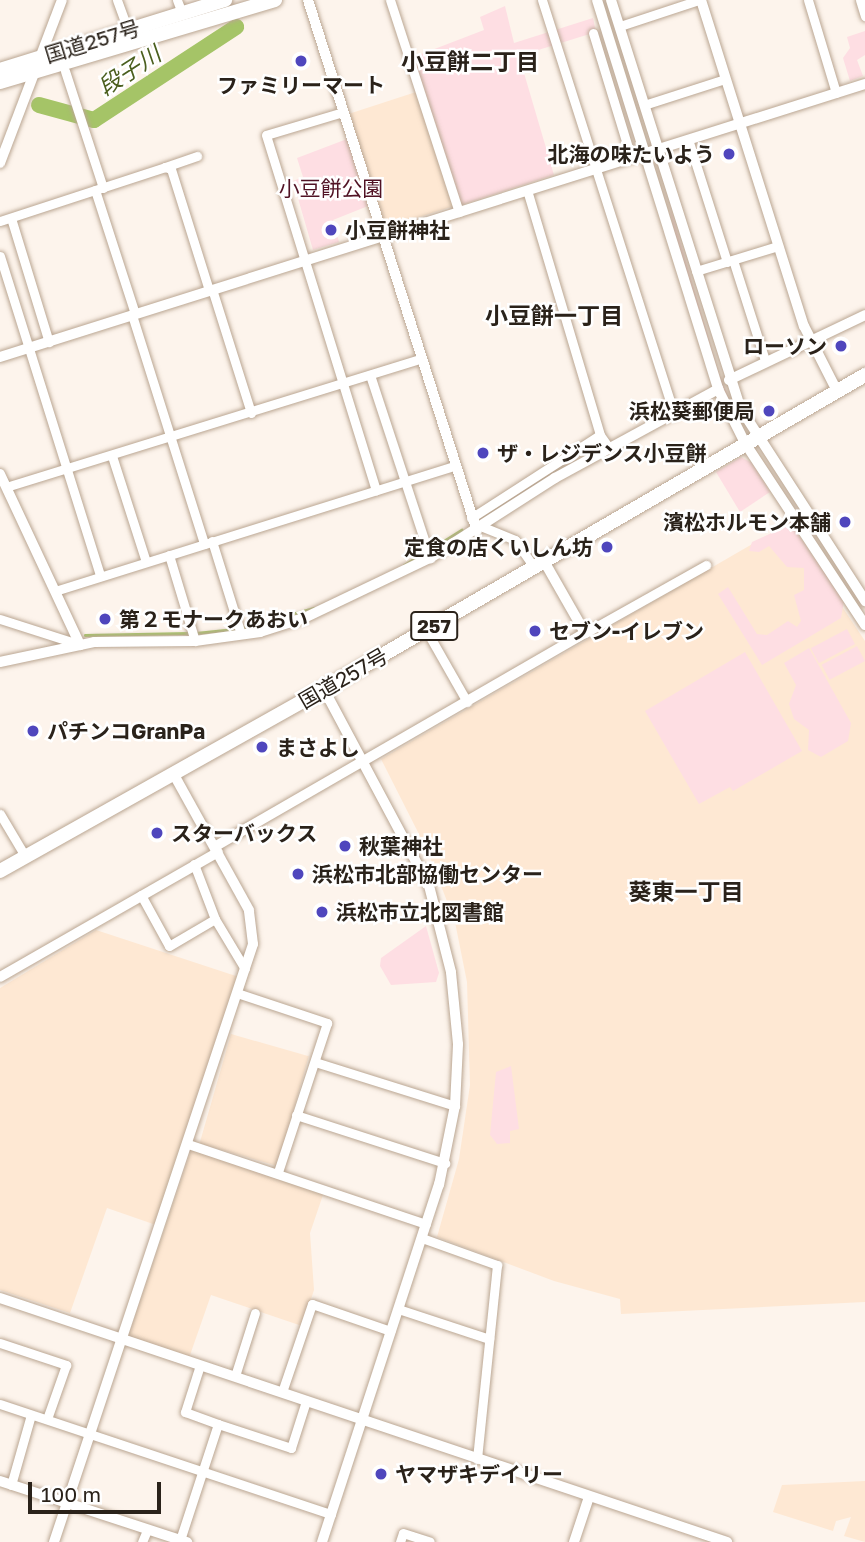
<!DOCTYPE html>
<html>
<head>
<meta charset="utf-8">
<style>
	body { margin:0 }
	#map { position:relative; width:865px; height:1542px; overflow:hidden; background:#fdf4ec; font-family:"Golos Text","Noto Sans JP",sans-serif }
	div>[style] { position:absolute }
	.built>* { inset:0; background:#fee8d3; transform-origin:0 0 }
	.green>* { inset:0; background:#fedee3; transform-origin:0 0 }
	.stream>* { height:2.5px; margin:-1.25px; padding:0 1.25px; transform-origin:1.25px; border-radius:1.25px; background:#a5c467 }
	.river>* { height:16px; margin:-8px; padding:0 8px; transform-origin:8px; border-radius:8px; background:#a5c467 }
	.roads { filter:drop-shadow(0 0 2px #baa692) drop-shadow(0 0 2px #baa692) }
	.minor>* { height:9px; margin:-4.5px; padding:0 4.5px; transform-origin:4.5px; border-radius:4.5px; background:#fff }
	.tertiary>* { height:10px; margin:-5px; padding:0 5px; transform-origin:5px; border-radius:5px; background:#fff }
	.trunk>* { height:14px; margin:-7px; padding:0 7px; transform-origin:7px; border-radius:7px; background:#fff }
	.dots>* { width:19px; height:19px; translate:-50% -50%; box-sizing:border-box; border:4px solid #fff; border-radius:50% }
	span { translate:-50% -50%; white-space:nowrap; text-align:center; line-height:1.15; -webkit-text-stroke:5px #fff; paint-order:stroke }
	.shield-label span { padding:2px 5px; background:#fff; border:2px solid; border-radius:5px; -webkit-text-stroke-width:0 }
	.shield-label { font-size:19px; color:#2a221a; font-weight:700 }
	.street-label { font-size:21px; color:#2a221a }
	.poi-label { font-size:21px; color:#2a221a; font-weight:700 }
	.right { translate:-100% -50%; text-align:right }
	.left { translate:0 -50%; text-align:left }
	.park-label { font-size:21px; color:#511224 }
	.neighbourhood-label { font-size:23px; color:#2a221a; font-weight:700 }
	.water-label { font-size:23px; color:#4b5f1e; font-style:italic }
	.scale { position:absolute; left:28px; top:1482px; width:133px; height:32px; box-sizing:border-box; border:4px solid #2a221a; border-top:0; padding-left:9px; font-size:21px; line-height:24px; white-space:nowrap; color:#2a221a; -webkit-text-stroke:5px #fff; paint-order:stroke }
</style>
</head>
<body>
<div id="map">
	<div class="built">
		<div style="left:416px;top:92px;width:120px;height:71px;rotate:72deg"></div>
		<div style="clip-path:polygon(787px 524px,865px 641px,865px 1302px,621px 1314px,620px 1299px,554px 1281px,437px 1237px,459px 1159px,470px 1085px,467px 982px,455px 922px,428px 852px,381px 759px)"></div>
		<div style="clip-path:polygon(96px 930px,242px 978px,156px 1225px,107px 1208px,70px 1313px,0 1290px,0 988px)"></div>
		<div style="left:231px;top:1034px;width:81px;height:114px;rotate:16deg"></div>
		<div style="clip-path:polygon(191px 1150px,324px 1192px,310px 1233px,314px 1290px,302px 1326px,211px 1295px,189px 1358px,128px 1337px)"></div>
		<div style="clip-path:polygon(865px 1481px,865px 1542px,844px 1536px,851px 1517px,836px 1521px,833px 1531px,773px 1512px,782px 1485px)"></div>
	</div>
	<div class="green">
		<div style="clip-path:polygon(505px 6px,514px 43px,593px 18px,596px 32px,519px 56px,554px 175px,458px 206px,411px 58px,484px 30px,480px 17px)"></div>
		<div style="clip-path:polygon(865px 31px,865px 55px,857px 60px,863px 76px,850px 81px,843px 58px,850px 48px,847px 37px)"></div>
		<div style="clip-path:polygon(347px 139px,368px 206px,333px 220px,339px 242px,313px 250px,293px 181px,303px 177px,297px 158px)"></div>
		<div style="clip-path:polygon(670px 207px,719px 373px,732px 406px,725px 395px,674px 234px)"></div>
		<div style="clip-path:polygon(741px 457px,752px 463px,770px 492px,740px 512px,716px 472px)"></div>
		<div style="clip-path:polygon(791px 524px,844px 601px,841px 618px,762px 665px,718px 594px,728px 587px,757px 634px,767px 635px,788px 621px,797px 627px,801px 621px,794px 595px,804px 590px,804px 568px,787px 567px,769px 546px,759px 552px,749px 551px,752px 542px)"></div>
		<div style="left:847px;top:629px;width:17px;height:41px;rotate:62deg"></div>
		<div style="left:857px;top:646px;width:17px;height:40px;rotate:62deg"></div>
		<div style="clip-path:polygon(809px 648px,851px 723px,848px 741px,821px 757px,808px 750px,809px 730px,794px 719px,789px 704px,796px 685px,784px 663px)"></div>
		<div style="clip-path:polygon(745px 652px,802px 751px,733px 791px,730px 787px,699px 804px,645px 711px)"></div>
		<div style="clip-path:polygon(426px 926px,439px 973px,436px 982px,391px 985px,380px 966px,381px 958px)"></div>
		<div style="clip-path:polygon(511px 1066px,519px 1129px,510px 1131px,510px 1143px,497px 1144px,490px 1135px,496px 1072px)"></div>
	</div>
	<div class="stream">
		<div style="left:431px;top:549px;width:36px;rotate:-32deg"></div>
		<div style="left:404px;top:565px;width:25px;rotate:-32deg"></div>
		<div style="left:242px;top:628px;width:74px;rotate:-15.7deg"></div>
		<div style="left:196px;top:633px;width:39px;rotate:-6deg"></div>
		<div style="left:85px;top:635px;width:105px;rotate:-1.1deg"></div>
	</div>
	<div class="river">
		<div style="left:39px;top:105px;width:57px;rotate:15.3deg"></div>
		<div style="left:94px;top:120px;width:170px;rotate:-33.2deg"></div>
	</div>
	<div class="roads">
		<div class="minor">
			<div style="left:117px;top:0;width:32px;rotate:70deg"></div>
			<div style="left:177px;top:0;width:14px;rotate:69deg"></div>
			<div style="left:390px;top:0;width:223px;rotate:72deg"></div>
			<div style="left:542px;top:0;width:435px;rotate:72.3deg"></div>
			<div style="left:808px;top:0;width:97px;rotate:73.2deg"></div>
			<div style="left:860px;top:0;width:17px;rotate:73deg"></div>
			<div style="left:620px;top:26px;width:83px;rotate:-18.2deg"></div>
			<div style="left:593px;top:33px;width:130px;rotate:73deg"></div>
			<div style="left:65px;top:71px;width:123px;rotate:72deg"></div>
			<div style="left:644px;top:105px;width:85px;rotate:-17.8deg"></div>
			<div style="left:343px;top:112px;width:80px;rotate:163.4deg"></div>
			<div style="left:266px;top:135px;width:372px;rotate:72.8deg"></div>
			<div style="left:688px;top:139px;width:129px;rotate:72.4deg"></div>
			<div style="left:165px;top:167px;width:34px;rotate:-19deg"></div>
			<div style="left:95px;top:190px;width:130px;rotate:72.1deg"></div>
			<div style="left:527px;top:190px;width:256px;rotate:73.4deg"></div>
			<div style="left:11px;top:218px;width:130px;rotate:73deg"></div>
			<div style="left:0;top:221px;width:174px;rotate:-18.1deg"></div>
			<div style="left:165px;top:167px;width:6px;rotate:18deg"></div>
			<div style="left:171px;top:169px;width:127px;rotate:72.6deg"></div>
			<div style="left:0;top:256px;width:335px;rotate:72.6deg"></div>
			<div style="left:733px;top:260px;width:105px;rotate:72.3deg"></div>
			<div style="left:696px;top:271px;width:86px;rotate:-17deg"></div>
			<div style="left:212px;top:289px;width:130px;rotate:72.5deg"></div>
			<div style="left:132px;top:315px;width:240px;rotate:72.5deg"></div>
			<div style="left:370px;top:375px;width:193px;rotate:71.8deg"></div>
			<div style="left:112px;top:456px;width:111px;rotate:72.2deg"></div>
			<div style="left:6px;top:487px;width:433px;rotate:-17.2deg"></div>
			<div style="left:471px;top:518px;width:153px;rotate:-32.8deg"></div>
			<div style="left:600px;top:435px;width:16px;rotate:55deg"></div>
			<div style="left:483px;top:527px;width:35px;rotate:22deg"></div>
			<div style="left:515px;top:540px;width:33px;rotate:55deg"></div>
			<div style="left:212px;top:541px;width:97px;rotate:72.7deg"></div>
			<div style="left:169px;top:555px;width:90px;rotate:73.2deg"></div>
			<div style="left:55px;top:591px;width:418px;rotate:-17.4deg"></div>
			<div style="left:0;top:619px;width:82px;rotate:17.8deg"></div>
			<div style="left:426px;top:630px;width:83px;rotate:60.3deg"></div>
			<div style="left:585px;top:633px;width:139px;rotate:-29.3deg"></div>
			<div style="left:0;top:814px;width:49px;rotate:59.2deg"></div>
			<div style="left:194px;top:864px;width:59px;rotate:69.1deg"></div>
			<div style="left:141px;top:895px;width:58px;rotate:61.2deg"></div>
			<div style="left:169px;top:946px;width:53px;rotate:-30.4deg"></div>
			<div style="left:215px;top:919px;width:58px;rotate:59deg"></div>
			<div style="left:240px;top:994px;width:92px;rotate:18.4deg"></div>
			<div style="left:327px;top:1023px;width:157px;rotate:108.2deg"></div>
			<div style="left:315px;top:1062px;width:147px;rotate:17.4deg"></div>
			<div style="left:296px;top:1115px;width:157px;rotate:17.9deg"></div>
			<div style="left:188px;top:1144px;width:251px;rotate:18.6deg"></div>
			<div style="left:422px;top:1238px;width:80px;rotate:19.8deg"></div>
			<div style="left:497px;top:1265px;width:195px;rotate:95.9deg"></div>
			<div style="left:398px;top:1309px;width:96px;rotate:18.2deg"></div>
			<div style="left:0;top:1343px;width:70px;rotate:18.4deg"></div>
			<div style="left:66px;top:1365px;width:57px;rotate:109.4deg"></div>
			<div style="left:235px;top:1376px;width:66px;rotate:-72.4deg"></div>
			<div style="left:282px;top:1392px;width:93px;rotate:-71.2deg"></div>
			<div style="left:312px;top:1304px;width:83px;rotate:18.9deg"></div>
			<div style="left:0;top:1404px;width:349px;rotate:18.4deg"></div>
			<div style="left:218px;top:1424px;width:77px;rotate:18.2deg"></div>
			<div style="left:291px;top:1448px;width:49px;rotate:-72.3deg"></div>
			<div style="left:11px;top:1485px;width:73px;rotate:-74.1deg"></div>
			<div style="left:180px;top:1540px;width:122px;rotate:-71.9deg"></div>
			<div style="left:218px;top:1424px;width:35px;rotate:-160deg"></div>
			<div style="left:185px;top:1412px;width:49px;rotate:-72.3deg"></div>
			<div style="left:142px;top:1542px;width:13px;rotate:-67deg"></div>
			<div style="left:400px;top:1542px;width:9px;rotate:-72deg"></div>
			<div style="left:403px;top:1533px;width:28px;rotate:18deg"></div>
		</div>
		<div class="tertiary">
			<div style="left:308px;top:0;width:557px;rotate:72.35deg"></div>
			<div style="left:597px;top:0;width:407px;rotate:72.7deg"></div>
			<div style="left:718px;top:389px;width:60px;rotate:63.4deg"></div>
			<div style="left:745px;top:443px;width:218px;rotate:56.6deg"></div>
			<div style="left:611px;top:0;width:429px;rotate:72.4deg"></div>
			<div style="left:741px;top:409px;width:229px;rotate:57.1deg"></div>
			<div style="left:701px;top:0;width:342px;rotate:72.5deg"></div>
			<div style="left:804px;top:326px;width:73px;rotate:63.1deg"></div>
			<div style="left:0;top:163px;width:174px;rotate:-69.2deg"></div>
			<div style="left:0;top:357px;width:907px;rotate:-17.52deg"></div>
			<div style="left:729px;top:380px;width:151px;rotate:-25.5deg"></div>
			<div style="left:0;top:474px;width:189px;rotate:64.9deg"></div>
			<div style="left:0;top:662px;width:96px;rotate:-12deg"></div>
			<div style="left:94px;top:642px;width:101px;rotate:-0.6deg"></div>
			<div style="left:195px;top:641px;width:66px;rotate:-7.9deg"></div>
			<div style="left:260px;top:632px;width:46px;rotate:-17.7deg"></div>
			<div style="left:304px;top:618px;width:140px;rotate:-25.5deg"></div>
			<div style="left:430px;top:558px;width:148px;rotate:-32.6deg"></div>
			<div style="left:555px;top:478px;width:186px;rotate:-28.6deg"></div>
			<div style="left:216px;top:846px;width:426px;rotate:-30deg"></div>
			<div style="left:585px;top:633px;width:83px;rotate:-119.7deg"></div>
			<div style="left:0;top:977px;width:251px;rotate:-29.8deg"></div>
			<div style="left:0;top:1298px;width:767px;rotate:18.55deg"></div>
			<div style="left:0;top:1481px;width:197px;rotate:18.1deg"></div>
			<div style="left:54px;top:1542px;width:630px;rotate:-71.59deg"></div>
			<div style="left:253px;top:944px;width:34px;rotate:-97deg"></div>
			<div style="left:249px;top:910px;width:157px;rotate:-119deg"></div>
			<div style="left:322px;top:1542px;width:376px;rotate:-71.9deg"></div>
			<div style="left:439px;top:1185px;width:81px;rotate:-78.6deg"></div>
			<div style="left:455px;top:1106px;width:62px;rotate:-87.2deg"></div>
			<div style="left:458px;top:1044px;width:72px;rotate:-95.6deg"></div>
			<div style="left:451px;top:972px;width:89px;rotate:-104.3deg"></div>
			<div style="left:429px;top:886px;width:223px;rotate:-118.1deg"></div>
			<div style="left:574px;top:1542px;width:47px;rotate:-71.6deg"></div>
		</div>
		<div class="trunk">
			<div style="left:0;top:70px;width:236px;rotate:-17.3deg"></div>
			<div style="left:0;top:82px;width:287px;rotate:-16.6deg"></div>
			<div style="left:0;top:871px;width:372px;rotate:-29.3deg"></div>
			<div style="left:324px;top:689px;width:626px;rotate:-30.13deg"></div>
		</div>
	</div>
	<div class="dots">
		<div style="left:301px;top:61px;background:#4f46bd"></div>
		<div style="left:729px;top:154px;background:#4f46bd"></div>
		<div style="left:331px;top:230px;background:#4f46bd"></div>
		<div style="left:841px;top:346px;background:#4f46bd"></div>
		<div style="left:769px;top:411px;background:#4f46bd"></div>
		<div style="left:483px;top:453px;background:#4f46bd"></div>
		<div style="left:845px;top:522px;background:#4f46bd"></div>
		<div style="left:607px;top:547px;background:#4f46bd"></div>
		<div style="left:105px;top:619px;background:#4f46bd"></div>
		<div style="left:535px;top:631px;background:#4f46bd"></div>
		<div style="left:33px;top:731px;background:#4f46bd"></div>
		<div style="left:262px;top:747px;background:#4f46bd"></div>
		<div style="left:157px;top:833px;background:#4f46bd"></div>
		<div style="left:345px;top:846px;background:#4f46bd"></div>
		<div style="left:298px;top:874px;background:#4f46bd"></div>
		<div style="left:322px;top:912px;background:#4f46bd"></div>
		<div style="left:381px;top:1474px;background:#4f46bd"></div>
	</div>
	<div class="shield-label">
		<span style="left:434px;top:626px">257</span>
	</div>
	<div class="street-label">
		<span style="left:92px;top:41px;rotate:-17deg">国道257号</span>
		<span style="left:343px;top:678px;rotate:-30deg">国道257号</span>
	</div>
	<div class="poi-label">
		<span style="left:301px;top:85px">ファミリーマート</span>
		<span class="right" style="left:715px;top:154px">北海の味たいよう</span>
		<span class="left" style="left:345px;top:230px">小豆餅神社</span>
		<span class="right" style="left:827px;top:346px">ローソン</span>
		<span class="right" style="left:755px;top:411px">浜松葵郵便局</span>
		<span class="left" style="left:497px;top:453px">ザ・レジデンス小豆餅</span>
		<span class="right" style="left:831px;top:522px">濱松ホルモン本舗</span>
		<span class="right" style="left:593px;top:547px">定食の店くいしん坊</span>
		<span class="left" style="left:119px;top:619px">第２モナークあおい</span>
		<span class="left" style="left:549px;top:631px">セブン-イレブン</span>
		<span class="left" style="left:47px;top:731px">パチンコGranPa</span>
		<span class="left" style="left:276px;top:747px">まさよし</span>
		<span class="left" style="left:171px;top:833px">スターバックス</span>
		<span class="left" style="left:359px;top:846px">秋葉神社</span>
		<span class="left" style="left:312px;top:874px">浜松市北部協働センター</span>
		<span class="left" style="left:336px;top:912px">浜松市立北図書館</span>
		<span class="left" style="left:395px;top:1474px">ヤマザキデイリー</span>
	</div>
	<div class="park-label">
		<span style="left:331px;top:188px">小豆餅公園</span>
	</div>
	<div class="neighbourhood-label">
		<span style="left:470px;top:61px">小豆餅二丁目</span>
		<span style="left:554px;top:315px">小豆餅一丁目</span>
		<span style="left:686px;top:891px">葵東一丁目</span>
	</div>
	<div class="water-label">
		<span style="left:129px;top:70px;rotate:-33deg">段子川</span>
	</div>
	<div class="scale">100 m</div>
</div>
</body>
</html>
